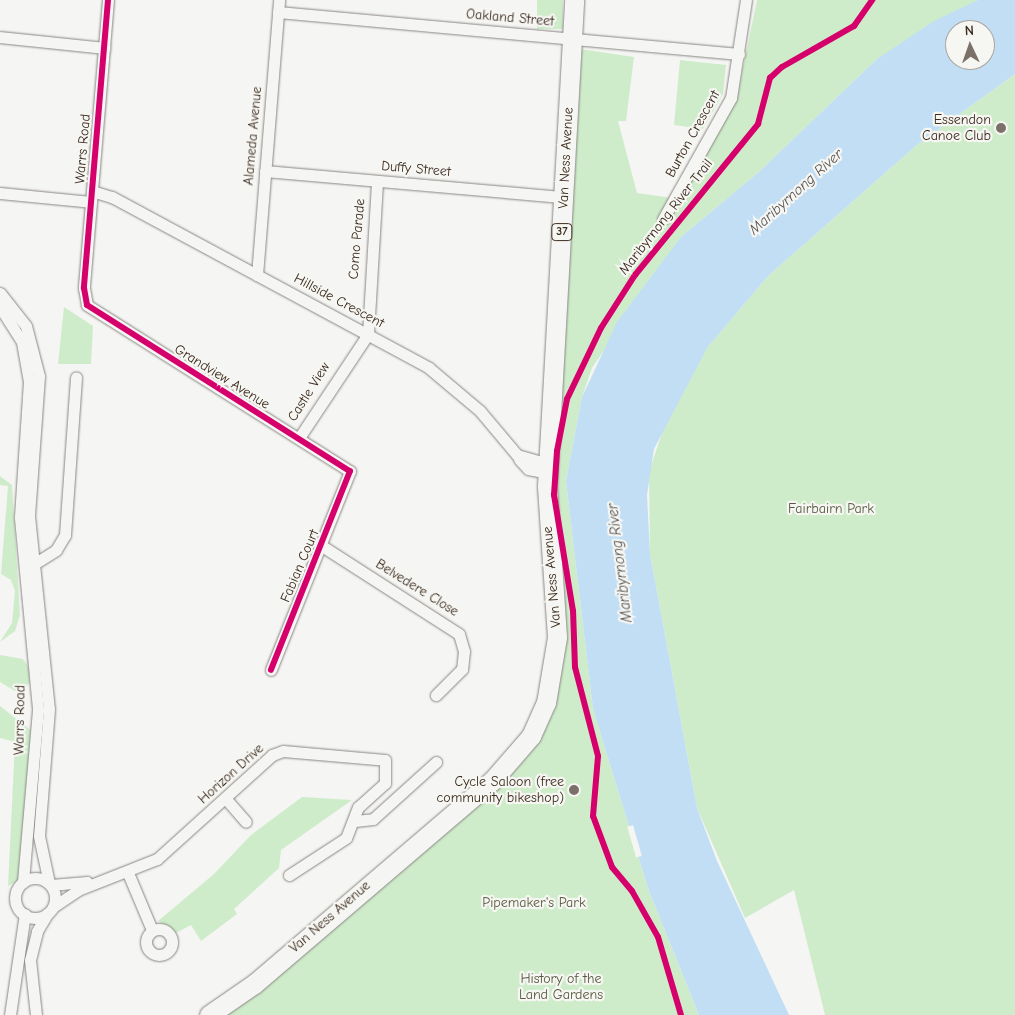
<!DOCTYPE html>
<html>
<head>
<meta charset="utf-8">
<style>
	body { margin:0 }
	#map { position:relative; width:1015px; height:1015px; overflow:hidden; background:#f5f5f3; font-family:"Comic Neue",sans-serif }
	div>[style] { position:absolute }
	.green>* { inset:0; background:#ceecca; transform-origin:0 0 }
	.water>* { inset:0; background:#c2def5 }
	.pier>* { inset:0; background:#f5f5f3; transform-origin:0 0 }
	.roads { filter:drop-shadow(0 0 1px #8a8683) drop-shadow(0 0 1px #8a8683) }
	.minor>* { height:11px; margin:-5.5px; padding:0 5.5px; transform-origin:5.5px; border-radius:5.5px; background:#f5f5f3 }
	.minor>.ring { margin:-5.5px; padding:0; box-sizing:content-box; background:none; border:11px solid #f5f5f3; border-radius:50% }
	.primary>* { height:19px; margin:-9.5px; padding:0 9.5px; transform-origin:9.5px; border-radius:9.5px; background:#f5f5f3 }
	.cycleway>* { height:6px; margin:-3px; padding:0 3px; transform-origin:3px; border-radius:3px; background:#d6006c }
	.dots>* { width:14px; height:14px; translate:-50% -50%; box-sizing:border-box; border:2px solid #f6f6f2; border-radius:50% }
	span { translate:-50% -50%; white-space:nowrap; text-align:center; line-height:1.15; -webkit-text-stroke:4.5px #f6f6f2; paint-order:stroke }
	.shield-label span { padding:1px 4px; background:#f6f6f2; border:1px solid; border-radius:4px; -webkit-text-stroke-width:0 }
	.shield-label { font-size:12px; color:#3b2a1e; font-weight:700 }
	.street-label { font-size:14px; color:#3b2a1e }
	.poi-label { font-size:14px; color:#3b2a1e }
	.right { translate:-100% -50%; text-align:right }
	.park-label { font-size:14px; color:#585940 }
	.water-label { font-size:15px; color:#575454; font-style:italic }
	.north { position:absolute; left:945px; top:20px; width:50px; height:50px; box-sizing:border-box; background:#f6f6f2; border:1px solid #aba49d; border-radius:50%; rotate:357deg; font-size:14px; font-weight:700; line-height:20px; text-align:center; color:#3b2a1e }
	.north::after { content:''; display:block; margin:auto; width:18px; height:22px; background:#7c7169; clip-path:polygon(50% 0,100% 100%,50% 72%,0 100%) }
</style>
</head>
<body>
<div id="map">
	<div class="green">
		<div style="left:537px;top:0;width:26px;height:29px"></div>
		<div style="clip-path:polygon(757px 0,978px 0,877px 59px,760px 171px,681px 237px,592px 368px,582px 397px,566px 481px,593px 709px,649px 891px,699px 1015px,223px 1015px,500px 785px,542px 737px,557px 692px,565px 642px,554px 530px,580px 49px,634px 57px,626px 121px,618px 121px,637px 193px,679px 199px,737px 96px)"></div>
		<div style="clip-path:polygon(680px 60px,726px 65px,723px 94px,703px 129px,674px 125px)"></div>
		<div style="clip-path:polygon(1015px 74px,1015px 1015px,825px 1015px,794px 890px,745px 918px,697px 808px,650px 554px,649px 472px,666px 421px,707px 348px,768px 276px,918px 144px)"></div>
		<div style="clip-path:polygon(64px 307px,93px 326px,91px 364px,58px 364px)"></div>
		<div style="clip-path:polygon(0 476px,12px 485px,20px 615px,15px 631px,0 642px,12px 623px,15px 591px,11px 580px,1px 574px,8px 486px,0 485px)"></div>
		<div style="clip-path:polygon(0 655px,23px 659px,28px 666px,30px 682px,24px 689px,15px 691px,0 682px)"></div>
		<div style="clip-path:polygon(0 706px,32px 731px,20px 879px,8px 886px,15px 742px,0 738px)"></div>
		<div style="clip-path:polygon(302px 797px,352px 800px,281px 850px,279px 868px,234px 909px,237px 914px,201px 941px,191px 925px,176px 933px,158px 921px,214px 874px,251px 835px)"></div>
	</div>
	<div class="water">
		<div style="clip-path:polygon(evenodd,978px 0,1015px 0,1015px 74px,918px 144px,768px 276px,707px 348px,654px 449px,647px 495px,650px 554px,697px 808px,717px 861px,789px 1015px,699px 1015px,649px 891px,593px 709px,566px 481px,582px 397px,617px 322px,681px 237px,760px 171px,877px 59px,934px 21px,978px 0,955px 30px,985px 30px,985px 60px,955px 60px,955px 30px)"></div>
	</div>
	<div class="pier">
		<div style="left:633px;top:825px;width:32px;height:6px;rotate:74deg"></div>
	</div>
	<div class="roads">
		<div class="minor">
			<div style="left:108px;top:0;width:289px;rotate:94.8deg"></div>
			<div style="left:84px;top:288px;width:17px;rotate:80deg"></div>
			<div style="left:87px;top:305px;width:311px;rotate:32.3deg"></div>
			<div style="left:350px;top:471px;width:214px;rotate:111.7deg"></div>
			<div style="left:278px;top:12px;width:463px;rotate:5.2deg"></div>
			<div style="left:0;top:37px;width:105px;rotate:6deg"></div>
			<div style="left:265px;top:171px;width:300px;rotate:5deg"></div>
			<div style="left:92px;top:191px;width:21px;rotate:17deg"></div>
			<div style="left:112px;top:197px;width:360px;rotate:28.3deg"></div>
			<div style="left:429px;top:368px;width:67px;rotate:40.1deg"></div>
			<div style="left:480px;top:411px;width:57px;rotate:49.9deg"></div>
			<div style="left:517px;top:455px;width:32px;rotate:16deg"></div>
			<div style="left:0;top:193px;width:91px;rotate:5.6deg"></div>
			<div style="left:663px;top:219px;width:139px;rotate:-60.7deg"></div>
			<div style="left:731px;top:98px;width:99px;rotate:-81.3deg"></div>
			<div style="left:257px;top:275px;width:276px;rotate:-85.4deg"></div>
			<div style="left:0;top:293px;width:42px;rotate:51.8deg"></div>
			<div style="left:26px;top:326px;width:52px;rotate:75.4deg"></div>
			<div style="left:39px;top:376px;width:140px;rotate:94.1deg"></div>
			<div style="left:29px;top:516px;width:194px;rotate:84.1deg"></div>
			<div style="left:49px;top:709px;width:127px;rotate:94.5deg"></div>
			<div style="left:39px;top:836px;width:48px;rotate:78deg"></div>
			<div style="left:0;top:307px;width:41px;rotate:57.8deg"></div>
			<div style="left:22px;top:342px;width:40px;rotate:80deg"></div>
			<div style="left:29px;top:381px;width:137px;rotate:93.8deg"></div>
			<div style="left:20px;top:518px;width:193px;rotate:84.6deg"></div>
			<div style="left:38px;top:710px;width:173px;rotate:95deg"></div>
			<div style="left:299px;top:438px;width:125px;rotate:-56.4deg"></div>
			<div style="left:368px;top:334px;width:153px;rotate:-86.6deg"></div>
			<div style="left:519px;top:459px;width:13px;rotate:48deg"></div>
			<div style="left:528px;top:469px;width:20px;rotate:11deg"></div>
			<div style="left:322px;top:546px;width:163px;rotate:32.7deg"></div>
			<div style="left:459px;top:634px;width:18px;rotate:74deg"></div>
			<div style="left:464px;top:651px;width:18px;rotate:96deg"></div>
			<div style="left:462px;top:669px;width:37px;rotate:135deg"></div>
			<div style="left:29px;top:567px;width:32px;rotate:-32deg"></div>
			<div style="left:56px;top:550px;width:17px;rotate:-59deg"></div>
			<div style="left:65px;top:535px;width:158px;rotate:-86deg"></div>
			<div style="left:226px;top:799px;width:30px;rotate:49deg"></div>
			<div style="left:355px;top:821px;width:18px;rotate:-6deg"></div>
			<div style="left:373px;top:819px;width:85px;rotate:-42.1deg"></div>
			<div style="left:128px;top:873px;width:62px;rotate:67.2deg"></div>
			<div class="ring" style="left:15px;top:878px;width:29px;height:29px"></div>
			<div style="left:51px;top:885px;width:36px;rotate:-5deg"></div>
			<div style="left:53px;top:907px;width:30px;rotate:-34deg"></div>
			<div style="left:78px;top:890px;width:85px;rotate:-21.4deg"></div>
			<div style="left:157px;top:859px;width:155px;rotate:-42.1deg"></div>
			<div style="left:272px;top:755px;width:12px;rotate:-20deg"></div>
			<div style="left:283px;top:751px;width:102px;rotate:5deg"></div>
			<div style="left:385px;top:760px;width:23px;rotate:90deg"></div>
			<div style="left:385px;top:783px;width:36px;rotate:138deg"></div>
			<div style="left:358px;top:807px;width:33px;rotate:111deg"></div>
			<div style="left:346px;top:838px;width:68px;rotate:147deg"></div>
			<div class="ring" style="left:146px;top:929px;width:15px;height:15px"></div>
			<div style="left:10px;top:1015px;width:102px;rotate:-81.6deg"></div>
			<div style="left:36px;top:1015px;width:55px;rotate:-96.2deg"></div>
			<div style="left:30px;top:960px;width:30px;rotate:-76deg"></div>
			<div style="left:37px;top:931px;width:21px;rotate:-59deg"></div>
		</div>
		<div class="primary">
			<div style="left:209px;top:1015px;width:55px;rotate:-34.6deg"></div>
			<div style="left:254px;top:984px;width:313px;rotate:-40.5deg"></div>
			<div style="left:492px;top:781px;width:60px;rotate:-49.1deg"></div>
			<div style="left:531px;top:736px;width:36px;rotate:-66deg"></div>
			<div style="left:546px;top:703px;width:67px;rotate:-80.5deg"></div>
			<div style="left:557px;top:637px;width:151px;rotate:-93.8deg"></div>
			<div style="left:547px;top:486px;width:487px;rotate:-86.8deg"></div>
		</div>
	</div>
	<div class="cycleway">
		<div style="left:108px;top:0;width:289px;rotate:94.8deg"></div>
		<div style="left:84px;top:288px;width:17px;rotate:80deg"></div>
		<div style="left:87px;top:305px;width:311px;rotate:32.3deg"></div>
		<div style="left:350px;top:471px;width:214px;rotate:111.7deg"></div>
		<div style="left:681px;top:1015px;width:81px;rotate:-106.4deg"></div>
		<div style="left:658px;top:937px;width:53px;rotate:-119.5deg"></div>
		<div style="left:632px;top:891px;width:31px;rotate:-130deg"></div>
		<div style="left:612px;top:867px;width:54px;rotate:-110.4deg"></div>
		<div style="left:593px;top:816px;width:60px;rotate:-85.2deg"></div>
		<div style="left:598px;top:756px;width:92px;rotate:-104.5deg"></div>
		<div style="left:575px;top:667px;width:56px;rotate:-92deg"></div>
		<div style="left:573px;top:611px;width:118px;rotate:-99.3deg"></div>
		<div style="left:554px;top:495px;width:44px;rotate:-86.1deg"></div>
		<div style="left:557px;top:451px;width:53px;rotate:-79.1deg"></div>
		<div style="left:567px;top:399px;width:79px;rotate:-64.4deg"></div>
		<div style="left:601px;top:328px;width:63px;rotate:-57.3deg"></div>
		<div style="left:635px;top:275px;width:195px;rotate:-50.8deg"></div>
		<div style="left:758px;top:124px;width:48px;rotate:-75.4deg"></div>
		<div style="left:770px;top:78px;width:16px;rotate:-43deg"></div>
		<div style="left:782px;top:67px;width:83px;rotate:-29.7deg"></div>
		<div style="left:854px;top:26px;width:32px;rotate:-55deg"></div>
	</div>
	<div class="dots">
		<div style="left:1001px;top:128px;background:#7c7169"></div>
		<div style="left:574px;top:790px;background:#7c7169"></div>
	</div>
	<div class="shield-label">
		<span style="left:562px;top:232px">37</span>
	</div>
	<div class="street-label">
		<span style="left:510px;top:18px;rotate:5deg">Oakland Street</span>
		<span style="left:693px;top:134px;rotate:-61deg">Burton Crescent</span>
		<span style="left:253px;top:136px;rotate:-85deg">Alameda Avenue</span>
		<span style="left:83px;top:149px;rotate:-85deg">Warrs Road</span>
		<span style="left:566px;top:158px;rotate:-87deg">Van Ness Avenue</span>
		<span style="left:416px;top:169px;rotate:5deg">Duffy Street</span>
		<span style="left:666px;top:217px;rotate:-52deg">Maribyrnong River Trail</span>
		<span style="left:357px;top:239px;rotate:-85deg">Como Parade</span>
		<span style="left:339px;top:301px;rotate:28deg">Hillside Crescent</span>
		<span style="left:222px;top:377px;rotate:32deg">Grandview Avenue</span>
		<span style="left:309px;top:392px;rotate:-58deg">Castle View</span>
		<span style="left:300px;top:566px;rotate:-67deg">Fabian Court</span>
		<span style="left:552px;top:577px;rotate:-95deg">Van Ness Avenue</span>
		<span style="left:417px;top:588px;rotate:32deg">Belvedere Close</span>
		<span style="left:20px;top:720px;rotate:-89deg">Warrs Road</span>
		<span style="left:231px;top:774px;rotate:-42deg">Horizon Drive</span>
		<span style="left:330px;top:917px;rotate:-41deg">Van Ness Avenue</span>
	</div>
	<div class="poi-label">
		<span class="right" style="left:991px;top:128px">Essendon<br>Canoe Club</span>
		<span class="right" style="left:564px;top:790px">Cycle Saloon (free<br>community bikeshop)</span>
	</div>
	<div class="park-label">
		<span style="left:831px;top:509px">Fairbairn Park</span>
		<span style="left:534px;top:903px">Pipemaker's Park</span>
		<span style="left:561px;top:987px">History of the<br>Land Gardens</span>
	</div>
	<div class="water-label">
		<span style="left:796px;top:192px;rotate:-42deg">Maribyrnong River</span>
		<span style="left:620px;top:563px;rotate:-97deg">Maribyrnong River</span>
	</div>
	<div class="north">N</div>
</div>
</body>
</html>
